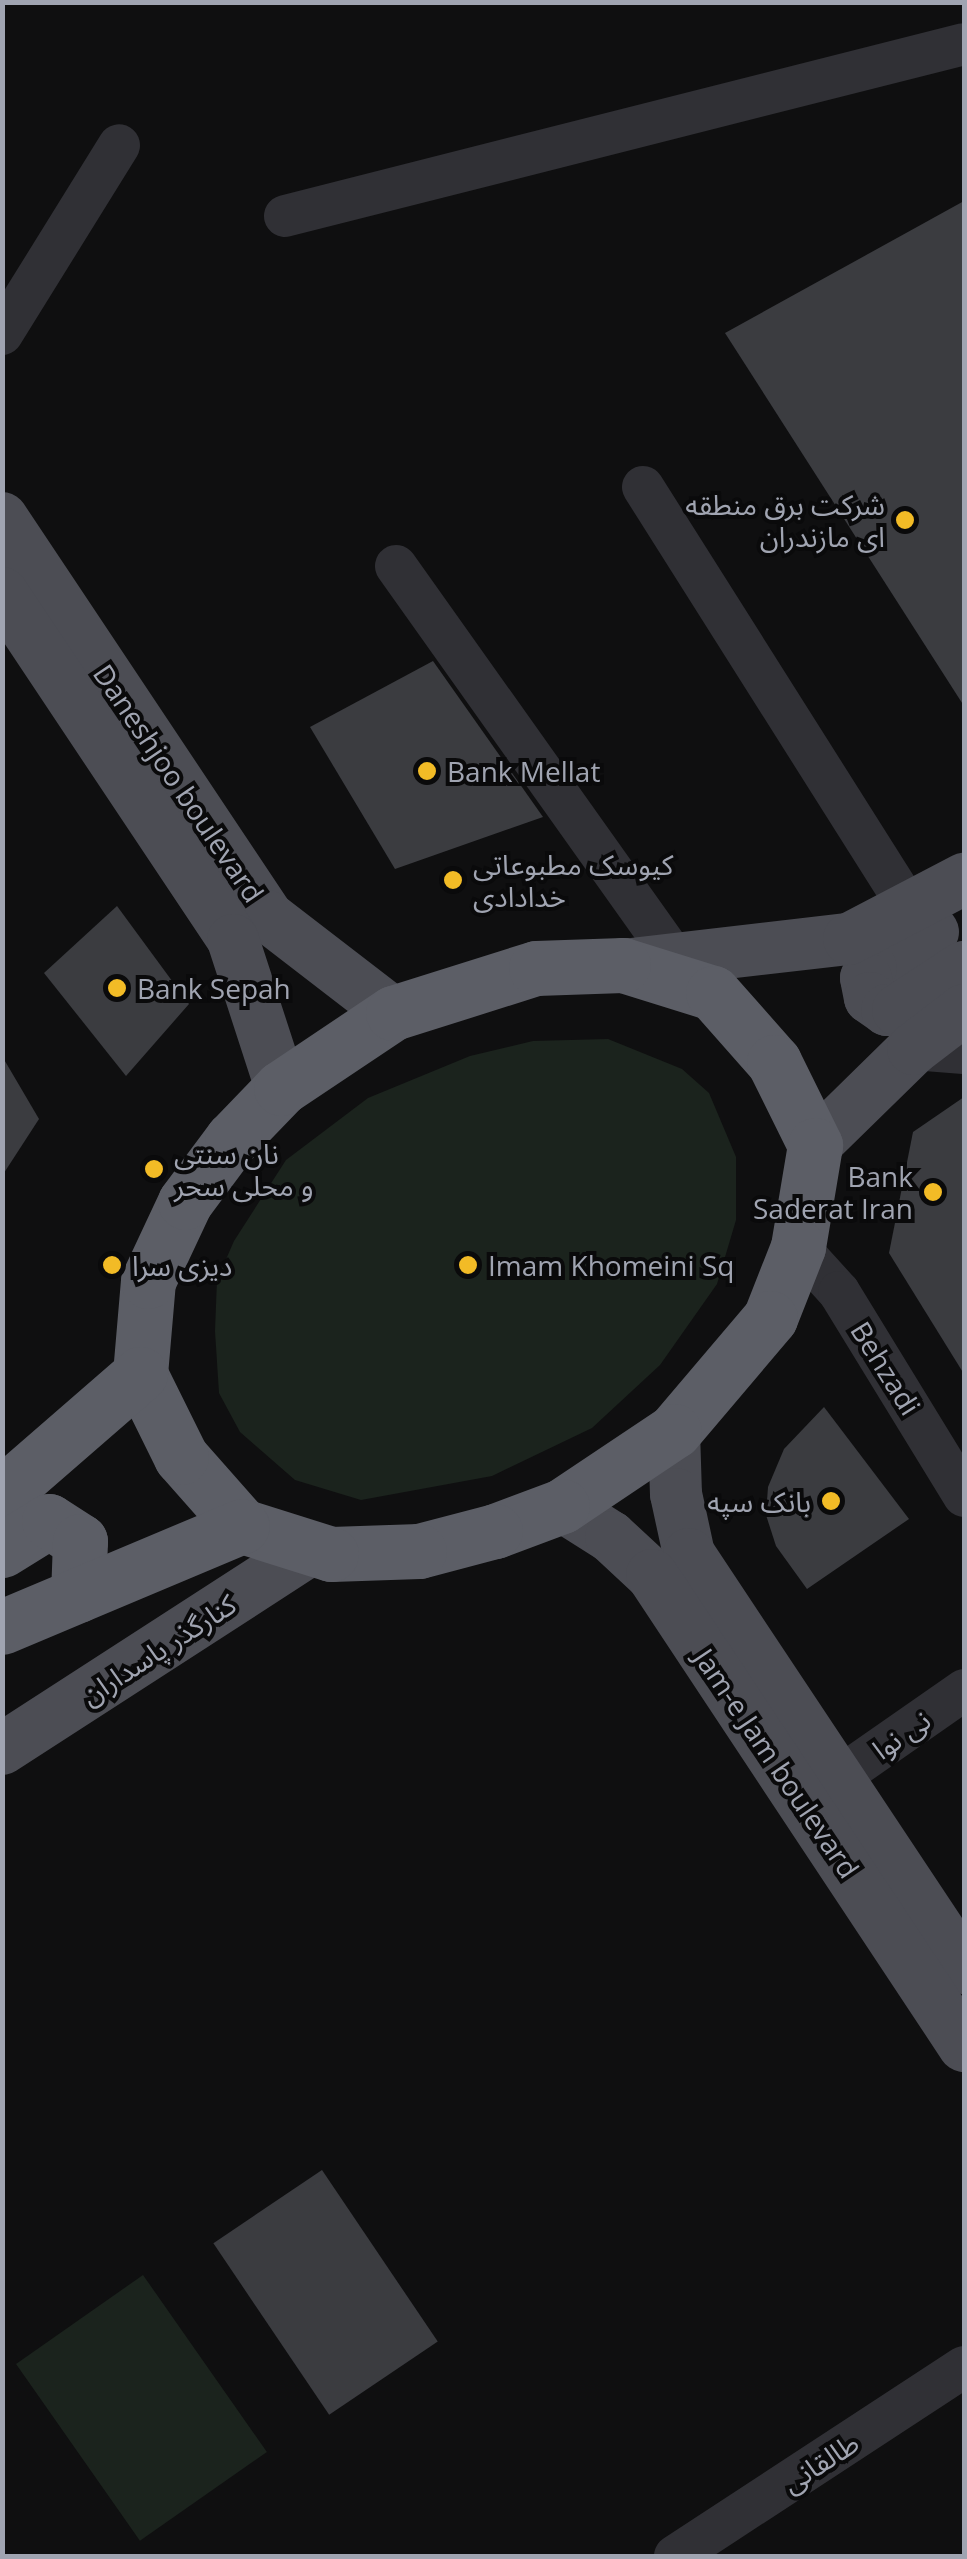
<!DOCTYPE html>
<html>
<head>
<meta charset="utf-8">
<style>
	body { margin:0 }
	#map { position:relative; width:967px; height:2559px; overflow:hidden; background:#0f0f10; font-family:"Open Sans","Noto Sans Arabic",sans-serif }
	div>[style] { position:absolute }
	.green>* { inset:0; background:#1b231d; transform-origin:0 0 }
	.building>* { inset:0; background:#3b3c40; transform-origin:0 0 }
	.minor>* { height:42px; margin:-21px; padding:0 21px; transform-origin:21px; border-radius:21px; background:#303035 }
	.major>* { height:52px; margin:-26px; padding:0 26px; transform-origin:26px; border-radius:26px; background:#4c4d54 }
	.highway>* { height:55px; margin:-27.5px; padding:0 27.5px; transform-origin:27.5px; border-radius:27.5px; background:#5c5e66 }
	.dots>* { width:28px; height:28px; translate:-50% -50%; box-sizing:border-box; border:5px solid #0a0a0b; border-radius:50% }
	span { translate:-50% -50%; white-space:nowrap; text-align:center; line-height:1.15; -webkit-text-stroke:8px #0a0a0b; paint-order:stroke }
	.poi-label { font-size:28px; color:#a0a4b1 }
	.right { translate:-100% -50%; text-align:right }
	.left { translate:0 -50%; text-align:left }
	.street-label { font-size:28px; color:#a0a4b1 }
	.frame { position:absolute; inset:0; border:5px solid #a0a4b1; pointer-events:none }
</style>
</head>
<body>
<div id="map">
	<div class="green">
		<div style="clip-path:polygon(608px 1039px,682px 1069px,709px 1093px,736px 1157px,736px 1220px,717px 1284px,660px 1365px,592px 1428px,492px 1476px,361px 1500px,295px 1480px,240px 1432px,219px 1393px,215px 1331px,217px 1280px,234px 1241px,286px 1160px,368px 1098px,470px 1056px,533px 1041px)"></div>
		<div style="left:143px;top:2275px;width:216px;height:155px;rotate:55deg"></div>
	</div>
	<div class="building">
		<div style="clip-path:polygon(964px 201px,964px 706px,725px 333px)"></div>
		<div style="clip-path:polygon(433px 661px,543px 817px,395px 869px,310px 727px)"></div>
		<div style="clip-path:polygon(117px 906px,189px 1004px,126px 1076px,44px 973px)"></div>
		<div style="clip-path:polygon(2px 1056px,39px 1119px,2px 1176px)"></div>
		<div style="clip-path:polygon(964px 1097px,964px 1374px,889px 1253px,913px 1132px)"></div>
		<div style="clip-path:polygon(824px 1407px,909px 1519px,807px 1589px,776px 1546px,766px 1515px,768px 1487px,784px 1449px)"></div>
		<div style="left:322px;top:2170px;width:207px;height:131px;rotate:56deg"></div>
	</div>
	<div class="minor">
		<div style="left:285px;top:216px;width:700px;rotate:-14.21deg"></div>
		<div style="left:2px;top:334px;width:222px;rotate:-58.2deg"></div>
		<div style="left:643px;top:487px;width:498px;rotate:57.7deg"></div>
		<div style="left:396px;top:566px;width:482px;rotate:54.6deg"></div>
		<div style="left:913px;top:1049px;width:51px;rotate:4.5deg"></div>
		<div style="left:798px;top:1247px;width:61px;rotate:47.7deg"></div>
		<div style="left:839px;top:1292px;width:239px;rotate:58.5deg"></div>
		<div style="left:838px;top:1778px;width:154px;rotate:-34.9deg"></div>
		<div style="left:675px;top:2556px;width:345px;rotate:-33.2deg"></div>
	</div>
	<div class="major">
		<div style="left:2px;top:518px;width:478px;rotate:56.3deg"></div>
		<div style="left:267px;top:916px;width:159px;rotate:37.6deg"></div>
		<div style="left:2px;top:593px;width:417px;rotate:56.3deg"></div>
		<div style="left:233px;top:940px;width:156px;rotate:72deg"></div>
		<div style="left:933px;top:932px;width:72px;rotate:149.9deg"></div>
		<div style="left:871px;top:968px;width:11px;rotate:117deg"></div>
		<div style="left:866px;top:978px;width:20px;rotate:79deg"></div>
		<div style="left:870px;top:998px;width:21px;rotate:35deg"></div>
		<div style="left:887px;top:1010px;width:11px"></div>
		<div style="left:898px;top:1010px;width:79px;rotate:-33.1deg"></div>
		<div style="left:623px;top:965px;width:227px;rotate:-6.6deg"></div>
		<div style="left:849px;top:939px;width:130px;rotate:-27.6deg"></div>
		<div style="left:815px;top:1145px;width:137px;rotate:-44.4deg"></div>
		<div style="left:913px;top:1049px;width:64px;rotate:-37.4deg"></div>
		<div style="left:674px;top:1431px;width:63px;rotate:88.2deg"></div>
		<div style="left:676px;top:1494px;width:61px;rotate:77.8deg"></div>
		<div style="left:689px;top:1554px;width:497px;rotate:56.4deg"></div>
		<div style="left:562px;top:1506px;width:58px;rotate:32.3deg"></div>
		<div style="left:611px;top:1537px;width:56px;rotate:42.8deg"></div>
		<div style="left:652px;top:1575px;width:565px;rotate:56.48deg"></div>
		<div style="left:2px;top:1749px;width:370px;rotate:-32.9deg"></div>
	</div>
	<div class="highway">
		<div style="left:623px;top:965px;width:94px;rotate:17.3deg"></div>
		<div style="left:713px;top:993px;width:92px;rotate:48.5deg"></div>
		<div style="left:774px;top:1062px;width:93px;rotate:63.7deg"></div>
		<div style="left:815px;top:1145px;width:103px;rotate:99.5deg"></div>
		<div style="left:798px;top:1247px;width:76px;rotate:111.5deg"></div>
		<div style="left:770px;top:1318px;width:148px;rotate:130.3deg"></div>
		<div style="left:674px;top:1431px;width:135px;rotate:146.2deg"></div>
		<div style="left:562px;top:1506px;width:72px;rotate:159.5deg"></div>
		<div style="left:495px;top:1531px;width:79px;rotate:165.3deg"></div>
		<div style="left:419px;top:1551px;width:88px;rotate:178deg"></div>
		<div style="left:331px;top:1554px;width:93px;rotate:-162.5deg"></div>
		<div style="left:242px;top:1526px;width:92px;rotate:-131.5deg"></div>
		<div style="left:181px;top:1457px;width:93px;rotate:-116.3deg"></div>
		<div style="left:140px;top:1374px;width:93px;rotate:-85.1deg"></div>
		<div style="left:148px;top:1281px;width:87px;rotate:-64.9deg"></div>
		<div style="left:185px;top:1202px;width:79px;rotate:-53.3deg"></div>
		<div style="left:232px;top:1139px;width:71px;rotate:-46.1deg"></div>
		<div style="left:281px;top:1088px;width:135px;rotate:-33.8deg"></div>
		<div style="left:393px;top:1013px;width:150px;rotate:-17.5deg"></div>
		<div style="left:536px;top:968px;width:87px;rotate:-2deg"></div>
		<div style="left:2px;top:1494px;width:183px;rotate:-41deg"></div>
		<div style="left:2px;top:1550px;width:55px;rotate:-31.7deg"></div>
		<div style="left:49px;top:1521px;width:37px;rotate:33deg"></div>
		<div style="left:80px;top:1541px;width:54px;rotate:92.1deg"></div>
		<div style="left:2px;top:1627px;width:260px;rotate:-22.8deg"></div>
	</div>
	<div class="dots">
		<div style="left:905px;top:520px;background:#f2bb26"></div>
		<div style="left:427px;top:771px;background:#f2bb26"></div>
		<div style="left:453px;top:880px;background:#f2bb26"></div>
		<div style="left:117px;top:988px;background:#f2bb26"></div>
		<div style="left:154px;top:1169px;background:#f2bb26"></div>
		<div style="left:933px;top:1192px;background:#f2bb26"></div>
		<div style="left:112px;top:1265px;background:#f2bb26"></div>
		<div style="left:468px;top:1265px;background:#f2bb26"></div>
		<div style="left:831px;top:1501px;background:#f2bb26"></div>
	</div>
	<div class="poi-label">
		<span class="right" style="left:885px;top:520px">شرکت برق منطقه<br>ای مازندران</span>
		<span class="left" style="left:447px;top:771px">Bank Mellat</span>
		<span class="left" style="left:473px;top:880px">کیوسک مطبوعاتی<br>خدادادی</span>
		<span class="left" style="left:137px;top:988px">Bank Sepah</span>
		<span class="left" style="left:174px;top:1169px">نان سنتی<br>و محلی سحر</span>
		<span class="right" style="left:913px;top:1192px">Bank<br>Saderat Iran</span>
		<span class="left" style="left:132px;top:1265px">دیزی سرا</span>
		<span class="left" style="left:488px;top:1265px">Imam Khomeini Sq</span>
		<span class="right" style="left:811px;top:1501px">بانک سپه</span>
	</div>
	<div class="street-label">
		<span style="left:179px;top:783px;rotate:56deg">Daneshjoo boulevard</span>
		<span style="left:886px;top:1368px;rotate:58deg">Behzadi</span>
		<span style="left:158px;top:1649px;rotate:-33deg">کنارگذر پاسداران</span>
		<span style="left:901px;top:1734px;rotate:-35deg">نی نوا</span>
		<span style="left:777px;top:1763px;rotate:56deg">Jam-e Jam boulevard</span>
		<span style="left:820px;top:2462px;rotate:-33deg">طالقانی</span>
	</div>
	<div class="frame"></div>
</div>
</body>
</html>
